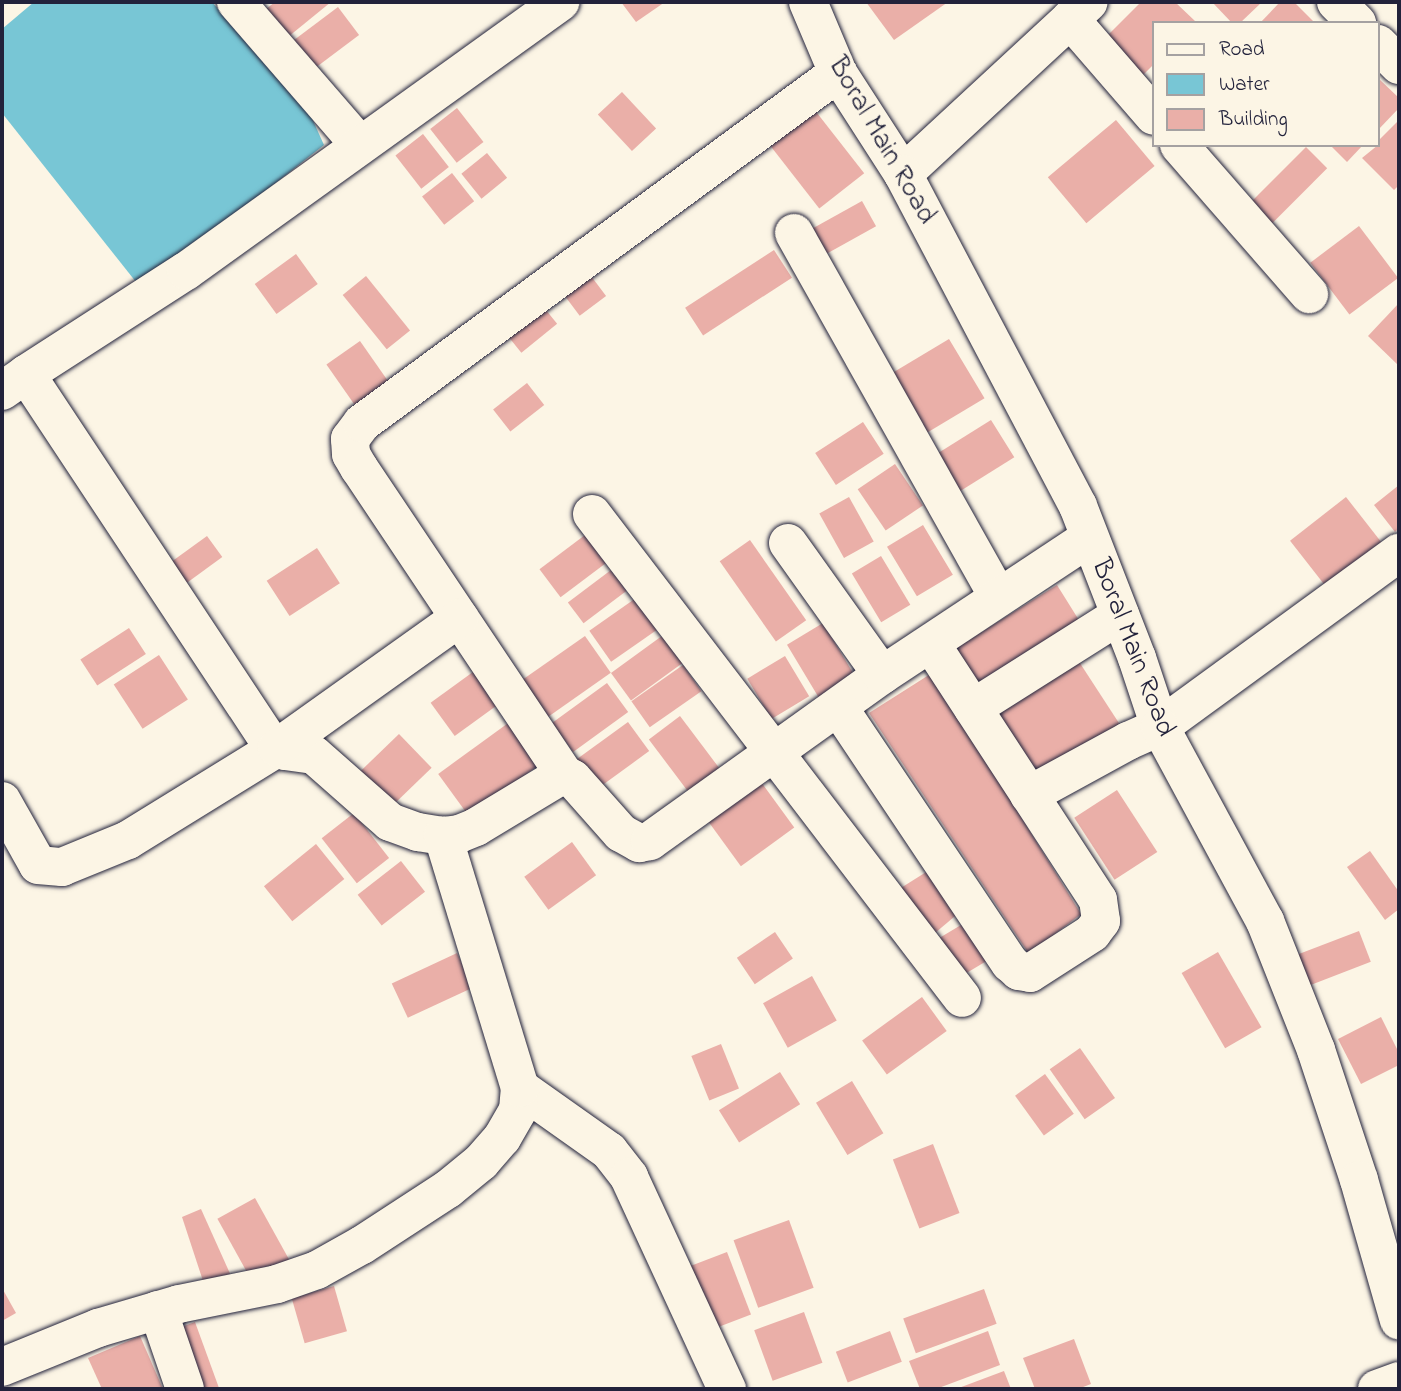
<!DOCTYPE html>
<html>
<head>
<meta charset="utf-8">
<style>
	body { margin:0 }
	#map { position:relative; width:1401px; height:1391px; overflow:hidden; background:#fcf5e5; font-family:"Indie Flower",sans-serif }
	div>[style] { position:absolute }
	.water>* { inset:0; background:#78c6d5 }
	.building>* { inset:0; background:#eaafa8; transform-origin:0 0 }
	.roads { filter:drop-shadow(0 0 2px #22223b) drop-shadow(0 0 2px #22223b) }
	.minor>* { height:38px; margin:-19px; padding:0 19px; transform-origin:19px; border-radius:19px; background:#fcf5e5 }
	.secondary>* { height:38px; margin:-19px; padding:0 19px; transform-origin:19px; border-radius:19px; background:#fcf5e5 }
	span { translate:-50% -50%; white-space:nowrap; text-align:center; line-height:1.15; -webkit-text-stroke:6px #fcf5e5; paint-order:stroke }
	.street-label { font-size:28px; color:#22223b }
	.frame { position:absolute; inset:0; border:4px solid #22223b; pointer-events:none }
	.legend { position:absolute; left:1152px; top:21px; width:228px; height:126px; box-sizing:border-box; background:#fcf5e5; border:2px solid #a5a1a1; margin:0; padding:9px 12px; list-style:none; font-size:21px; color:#22223b }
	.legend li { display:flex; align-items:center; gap:14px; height:35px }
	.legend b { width:35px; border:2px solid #a5a1a1 }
</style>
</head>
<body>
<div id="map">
	<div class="water">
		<div style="clip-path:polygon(34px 2px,212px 2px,310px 114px,324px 145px,151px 281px,136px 282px,2px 113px,2px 29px)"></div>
	</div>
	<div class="building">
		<div style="clip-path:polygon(275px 2px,331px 2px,288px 37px,266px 9px)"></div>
		<div style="clip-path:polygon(621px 2px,665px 2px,636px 22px)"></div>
		<div style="clip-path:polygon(866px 2px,948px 2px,894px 40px)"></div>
		<div style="clip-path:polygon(1141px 2px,1175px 2px,1195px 21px,1154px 23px,1154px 64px,1142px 76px,1104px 39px)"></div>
		<div style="clip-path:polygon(1212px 2px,1262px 2px,1240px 23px,1232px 23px)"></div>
		<div style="clip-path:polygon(1280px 2px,1294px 2px,1313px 21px,1260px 23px)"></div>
		<div style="left:338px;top:7px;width:35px;height:60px;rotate:53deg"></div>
		<div style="clip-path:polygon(1378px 78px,1399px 98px,1399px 108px,1378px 130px)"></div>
		<div style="left:622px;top:92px;width:50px;height:33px;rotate:47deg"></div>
		<div style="left:810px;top:104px;width:88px;height:57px;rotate:52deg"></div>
		<div style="left:457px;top:108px;width:43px;height:34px;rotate:52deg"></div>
		<div style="left:1116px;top:120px;width:60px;height:89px;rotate:50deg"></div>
		<div style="clip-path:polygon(1399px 120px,1399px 185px,1394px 190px,1362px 158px,1378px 145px,1378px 141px)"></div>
		<div style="left:423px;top:134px;width:42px;height:35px;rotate:52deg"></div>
		<div style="clip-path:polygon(1330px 145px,1363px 145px,1347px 162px)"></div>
		<div style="left:1306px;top:147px;width:30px;height:89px;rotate:45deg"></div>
		<div style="left:487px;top:153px;width:32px;height:33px;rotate:51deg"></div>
		<div style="left:452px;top:173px;width:36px;height:38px;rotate:52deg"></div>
		<div style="left:862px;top:201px;width:29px;height:71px;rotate:61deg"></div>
		<div style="left:1359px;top:226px;width:65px;height:61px;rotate:53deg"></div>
		<div style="left:774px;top:250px;width:33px;height:106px;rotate:57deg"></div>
		<div style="left:296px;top:254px;width:37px;height:51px;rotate:54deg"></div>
		<div style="left:585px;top:268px;width:35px;height:33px;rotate:53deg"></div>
		<div style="left:366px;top:276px;width:70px;height:30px;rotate:51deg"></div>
		<div style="left:537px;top:299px;width:32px;height:46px;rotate:51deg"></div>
		<div style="clip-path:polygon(1399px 303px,1399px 366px,1368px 336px)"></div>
		<div style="left:949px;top:339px;width:69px;height:74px;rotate:59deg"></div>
		<div style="left:360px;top:341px;width:50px;height:41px;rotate:55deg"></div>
		<div style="left:527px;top:383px;width:28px;height:43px;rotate:52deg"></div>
		<div style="left:991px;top:420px;width:44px;height:74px;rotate:58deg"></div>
		<div style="left:863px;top:422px;width:38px;height:57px;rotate:57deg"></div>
		<div style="left:895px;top:464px;width:50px;height:45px;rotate:56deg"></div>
		<div style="clip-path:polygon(1399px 485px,1399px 528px,1395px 532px,1374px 505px)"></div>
		<div style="left:849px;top:497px;width:51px;height:34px;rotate:61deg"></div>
		<div style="left:1346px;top:497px;width:60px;height:71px;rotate:52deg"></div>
		<div style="left:923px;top:525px;width:58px;height:42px;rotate:59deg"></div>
		<div style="left:585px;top:535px;width:35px;height:57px;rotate:53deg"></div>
		<div style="left:207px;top:536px;width:26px;height:58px;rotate:54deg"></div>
		<div style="left:750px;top:540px;width:98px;height:37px;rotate:55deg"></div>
		<div style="left:317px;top:548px;width:42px;height:60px;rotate:57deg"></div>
		<div style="left:881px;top:556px;width:57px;height:34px;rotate:59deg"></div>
		<div style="left:611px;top:570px;width:26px;height:54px;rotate:53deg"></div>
		<div style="left:1057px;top:585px;width:49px;height:126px;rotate:58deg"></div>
		<div style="left:636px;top:598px;width:38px;height:57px;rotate:55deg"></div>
		<div style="left:823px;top:623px;width:61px;height:42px;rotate:59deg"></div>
		<div style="left:129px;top:628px;width:31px;height:58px;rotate:57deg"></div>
		<div style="left:666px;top:633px;width:34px;height:68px;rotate:54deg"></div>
		<div style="left:585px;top:636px;width:45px;height:79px;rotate:55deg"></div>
		<div style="left:159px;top:655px;width:53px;height:54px;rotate:57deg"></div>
		<div style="left:785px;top:656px;width:47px;height:44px;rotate:59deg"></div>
		<div style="left:1076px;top:657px;width:80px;height:97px;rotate:57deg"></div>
		<div style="left:484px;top:664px;width:41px;height:66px;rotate:54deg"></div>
		<div style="left:683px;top:665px;width:32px;height:63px;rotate:55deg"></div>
		<div style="clip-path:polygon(932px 673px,1081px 914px,1029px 954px,869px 713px)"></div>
		<div style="left:607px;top:683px;width:36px;height:68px;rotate:54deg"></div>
		<div style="left:680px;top:716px;width:72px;height:39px;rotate:53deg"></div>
		<div style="left:511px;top:721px;width:52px;height:90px;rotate:54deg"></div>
		<div style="left:628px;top:722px;width:36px;height:72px;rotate:54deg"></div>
		<div style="left:399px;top:734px;width:47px;height:68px;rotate:46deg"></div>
		<div style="left:759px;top:779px;width:60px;height:66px;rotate:54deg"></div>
		<div style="left:1117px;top:790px;width:74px;height:51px;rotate:57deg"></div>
		<div style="left:354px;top:813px;width:57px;height:41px;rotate:52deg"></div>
		<div style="left:572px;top:842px;width:41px;height:59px;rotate:54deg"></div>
		<div style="left:316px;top:844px;width:45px;height:67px;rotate:51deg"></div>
		<div style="clip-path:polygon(1370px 851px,1399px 892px,1399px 909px,1385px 920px,1347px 867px)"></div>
		<div style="left:401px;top:861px;width:39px;height:55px;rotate:52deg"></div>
		<div style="clip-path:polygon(931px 869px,961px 911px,928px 939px,896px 891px)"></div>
		<div style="left:966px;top:922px;width:44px;height:37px;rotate:59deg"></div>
		<div style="left:1359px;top:931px;width:33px;height:70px;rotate:69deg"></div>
		<div style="left:775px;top:932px;width:32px;height:46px;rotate:56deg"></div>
		<div style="left:1218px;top:952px;width:87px;height:42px;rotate:60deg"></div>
		<div style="left:457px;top:953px;width:38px;height:72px;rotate:65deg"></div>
		<div style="left:812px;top:976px;width:51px;height:56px;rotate:61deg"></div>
		<div style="left:922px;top:997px;width:42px;height:74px;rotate:54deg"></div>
		<div style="clip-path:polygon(1381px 1017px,1399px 1053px,1399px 1065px,1361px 1084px,1338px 1039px)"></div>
		<div style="left:721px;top:1044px;width:48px;height:32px;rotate:68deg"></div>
		<div style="left:1080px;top:1048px;width:61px;height:37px;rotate:55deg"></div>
		<div style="left:780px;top:1072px;width:38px;height:72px;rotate:58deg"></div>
		<div style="left:1045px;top:1074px;width:49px;height:37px;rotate:54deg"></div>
		<div style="left:852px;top:1081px;width:61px;height:42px;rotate:59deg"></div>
		<div style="left:933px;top:1144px;width:74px;height:43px;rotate:69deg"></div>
		<div style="left:255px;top:1198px;width:72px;height:43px;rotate:61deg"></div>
		<div style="clip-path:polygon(201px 1209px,232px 1278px,205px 1287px,182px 1217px)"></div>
		<div style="left:789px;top:1220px;width:72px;height:59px;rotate:70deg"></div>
		<div style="left:727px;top:1252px;width:67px;height:49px;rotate:69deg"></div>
		<div style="left:334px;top:1286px;width:47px;height:44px;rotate:74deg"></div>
		<div style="clip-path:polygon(2px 1288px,16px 1313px,2px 1321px)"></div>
		<div style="left:984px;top:1289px;width:37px;height:86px;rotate:70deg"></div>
		<div style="left:804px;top:1312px;width:54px;height:53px;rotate:70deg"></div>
		<div style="left:195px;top:1322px;width:71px;height:24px;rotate:70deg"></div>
		<div style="left:890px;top:1331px;width:33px;height:58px;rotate:69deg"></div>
		<div style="clip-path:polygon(988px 1331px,1000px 1365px,936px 1389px,920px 1389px,909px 1361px)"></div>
		<div style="clip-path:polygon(140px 1336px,163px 1389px,102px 1389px,88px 1358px)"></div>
		<div style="clip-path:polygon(1074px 1339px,1091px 1384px,1078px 1389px,1035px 1389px,1023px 1358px)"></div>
		<div style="clip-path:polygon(1004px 1371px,1011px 1389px,956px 1389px)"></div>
	</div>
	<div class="roads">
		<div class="minor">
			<div style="left:236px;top:2px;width:189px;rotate:49.1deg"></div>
			<div style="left:1336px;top:2px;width:30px;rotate:45deg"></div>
			<div style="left:1070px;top:19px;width:128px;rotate:49.1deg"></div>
			<div style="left:1378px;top:44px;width:30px;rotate:45deg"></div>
			<div style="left:1179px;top:145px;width:198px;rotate:48.9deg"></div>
			<div style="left:903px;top:174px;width:253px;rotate:-42.8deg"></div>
			<div style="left:794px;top:233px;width:417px;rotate:60.7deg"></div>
			<div style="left:26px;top:374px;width:190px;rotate:-32.8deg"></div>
			<div style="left:186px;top:271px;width:461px;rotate:-35.7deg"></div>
			<div style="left:2px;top:391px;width:29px;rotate:-35deg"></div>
			<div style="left:26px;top:374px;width:440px;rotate:56.5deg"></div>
			<div style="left:269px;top:741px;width:19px;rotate:32deg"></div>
			<div style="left:285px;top:751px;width:29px;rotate:8deg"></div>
			<div style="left:314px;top:755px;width:101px;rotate:41.4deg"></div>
			<div style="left:390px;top:822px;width:30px;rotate:20deg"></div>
			<div style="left:418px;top:832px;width:25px;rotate:9deg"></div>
			<div style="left:443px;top:836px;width:16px;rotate:-7deg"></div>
			<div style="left:459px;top:834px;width:18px;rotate:-22deg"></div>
			<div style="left:476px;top:827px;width:103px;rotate:-31.1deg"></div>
			<div style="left:564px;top:774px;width:10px;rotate:29deg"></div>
			<div style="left:573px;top:779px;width:72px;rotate:48.4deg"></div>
			<div style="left:621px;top:833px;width:21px;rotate:29deg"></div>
			<div style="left:639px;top:843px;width:11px;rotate:-10deg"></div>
			<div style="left:650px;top:841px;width:285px;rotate:-35.6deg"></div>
			<div style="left:882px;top:675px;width:248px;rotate:-33.5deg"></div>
			<div style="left:592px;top:514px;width:609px;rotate:52.6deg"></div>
			<div style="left:788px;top:543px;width:162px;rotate:54.5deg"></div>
			<div style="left:839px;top:708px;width:307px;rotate:56.2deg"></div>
			<div style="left:1010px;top:963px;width:12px;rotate:42deg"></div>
			<div style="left:1019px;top:971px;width:11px;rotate:10deg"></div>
			<div style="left:1030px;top:973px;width:74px;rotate:-32.8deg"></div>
			<div style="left:1092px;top:933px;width:15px;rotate:-53deg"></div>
			<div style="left:1101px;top:921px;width:21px;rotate:-98deg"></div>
			<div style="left:1098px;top:900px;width:306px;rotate:-123.1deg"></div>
			<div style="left:973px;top:708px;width:174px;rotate:-32.3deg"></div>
			<div style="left:564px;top:774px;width:368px;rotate:-123.8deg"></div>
			<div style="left:359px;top:468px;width:16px;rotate:-120deg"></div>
			<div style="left:351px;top:454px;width:15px;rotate:-94deg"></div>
			<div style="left:350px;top:439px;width:20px;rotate:-53deg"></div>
			<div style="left:362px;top:423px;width:591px;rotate:-36.33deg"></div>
			<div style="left:1029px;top:795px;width:113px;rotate:-28.6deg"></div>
			<div style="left:1128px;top:741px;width:35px;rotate:-24deg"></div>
			<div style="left:1160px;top:727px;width:296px;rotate:-36.1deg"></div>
			<div style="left:2px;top:801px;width:73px;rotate:60.6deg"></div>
			<div style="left:38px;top:865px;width:24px;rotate:5deg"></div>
			<div style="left:62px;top:867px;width:71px;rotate:-22.2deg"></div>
			<div style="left:128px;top:840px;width:175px;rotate:-31.7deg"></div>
			<div style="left:277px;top:748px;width:224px;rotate:-35.5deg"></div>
			<div style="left:520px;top:1088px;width:109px;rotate:35.3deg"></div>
			<div style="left:609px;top:1151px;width:33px;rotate:52deg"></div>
			<div style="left:629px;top:1177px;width:234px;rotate:65.2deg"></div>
			<div style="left:158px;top:1310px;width:83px;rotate:71.1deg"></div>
			<div style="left:2px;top:1367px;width:104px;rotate:-22.1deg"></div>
			<div style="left:98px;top:1328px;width:84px;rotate:-16.5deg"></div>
			<div style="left:179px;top:1304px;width:100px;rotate:-11.5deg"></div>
			<div style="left:277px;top:1284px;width:42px;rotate:-19.3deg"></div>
			<div style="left:317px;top:1270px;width:51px;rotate:-29.1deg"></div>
			<div style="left:362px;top:1245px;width:103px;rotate:-33.1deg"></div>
			<div style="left:448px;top:1189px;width:43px;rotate:-39.3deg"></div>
			<div style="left:481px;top:1162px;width:32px;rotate:-49deg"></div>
			<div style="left:502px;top:1138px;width:32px;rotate:-60deg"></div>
			<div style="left:518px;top:1110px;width:22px;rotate:-85deg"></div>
			<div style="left:520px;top:1088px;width:264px;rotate:-107deg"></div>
			<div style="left:1377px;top:1389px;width:23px;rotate:-20deg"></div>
		</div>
		<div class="secondary">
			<div style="left:808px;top:2px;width:77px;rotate:67.1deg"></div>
			<div style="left:838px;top:73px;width:120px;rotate:57.2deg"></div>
			<div style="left:903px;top:174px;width:375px;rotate:62.2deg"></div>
			<div style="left:1078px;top:506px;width:163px;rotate:68.8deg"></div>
			<div style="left:1137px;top:658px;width:73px;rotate:71.6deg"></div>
			<div style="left:1160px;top:727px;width:221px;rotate:61.6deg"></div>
			<div style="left:1265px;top:921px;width:139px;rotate:68.4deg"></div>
			<div style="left:1316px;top:1050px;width:137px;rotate:71.7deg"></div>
			<div style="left:1359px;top:1180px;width:146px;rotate:74.1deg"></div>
		</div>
	</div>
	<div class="street-label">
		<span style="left:881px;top:141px;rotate:60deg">Boral Main Road</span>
		<span style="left:1132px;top:648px;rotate:69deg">Boral Main Road</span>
	</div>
	<div class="frame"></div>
	<ul class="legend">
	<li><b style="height:9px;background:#fcf5e5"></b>Road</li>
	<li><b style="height:19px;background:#78c6d5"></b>Water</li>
	<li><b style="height:19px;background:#eaafa8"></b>Building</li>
	</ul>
</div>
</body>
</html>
